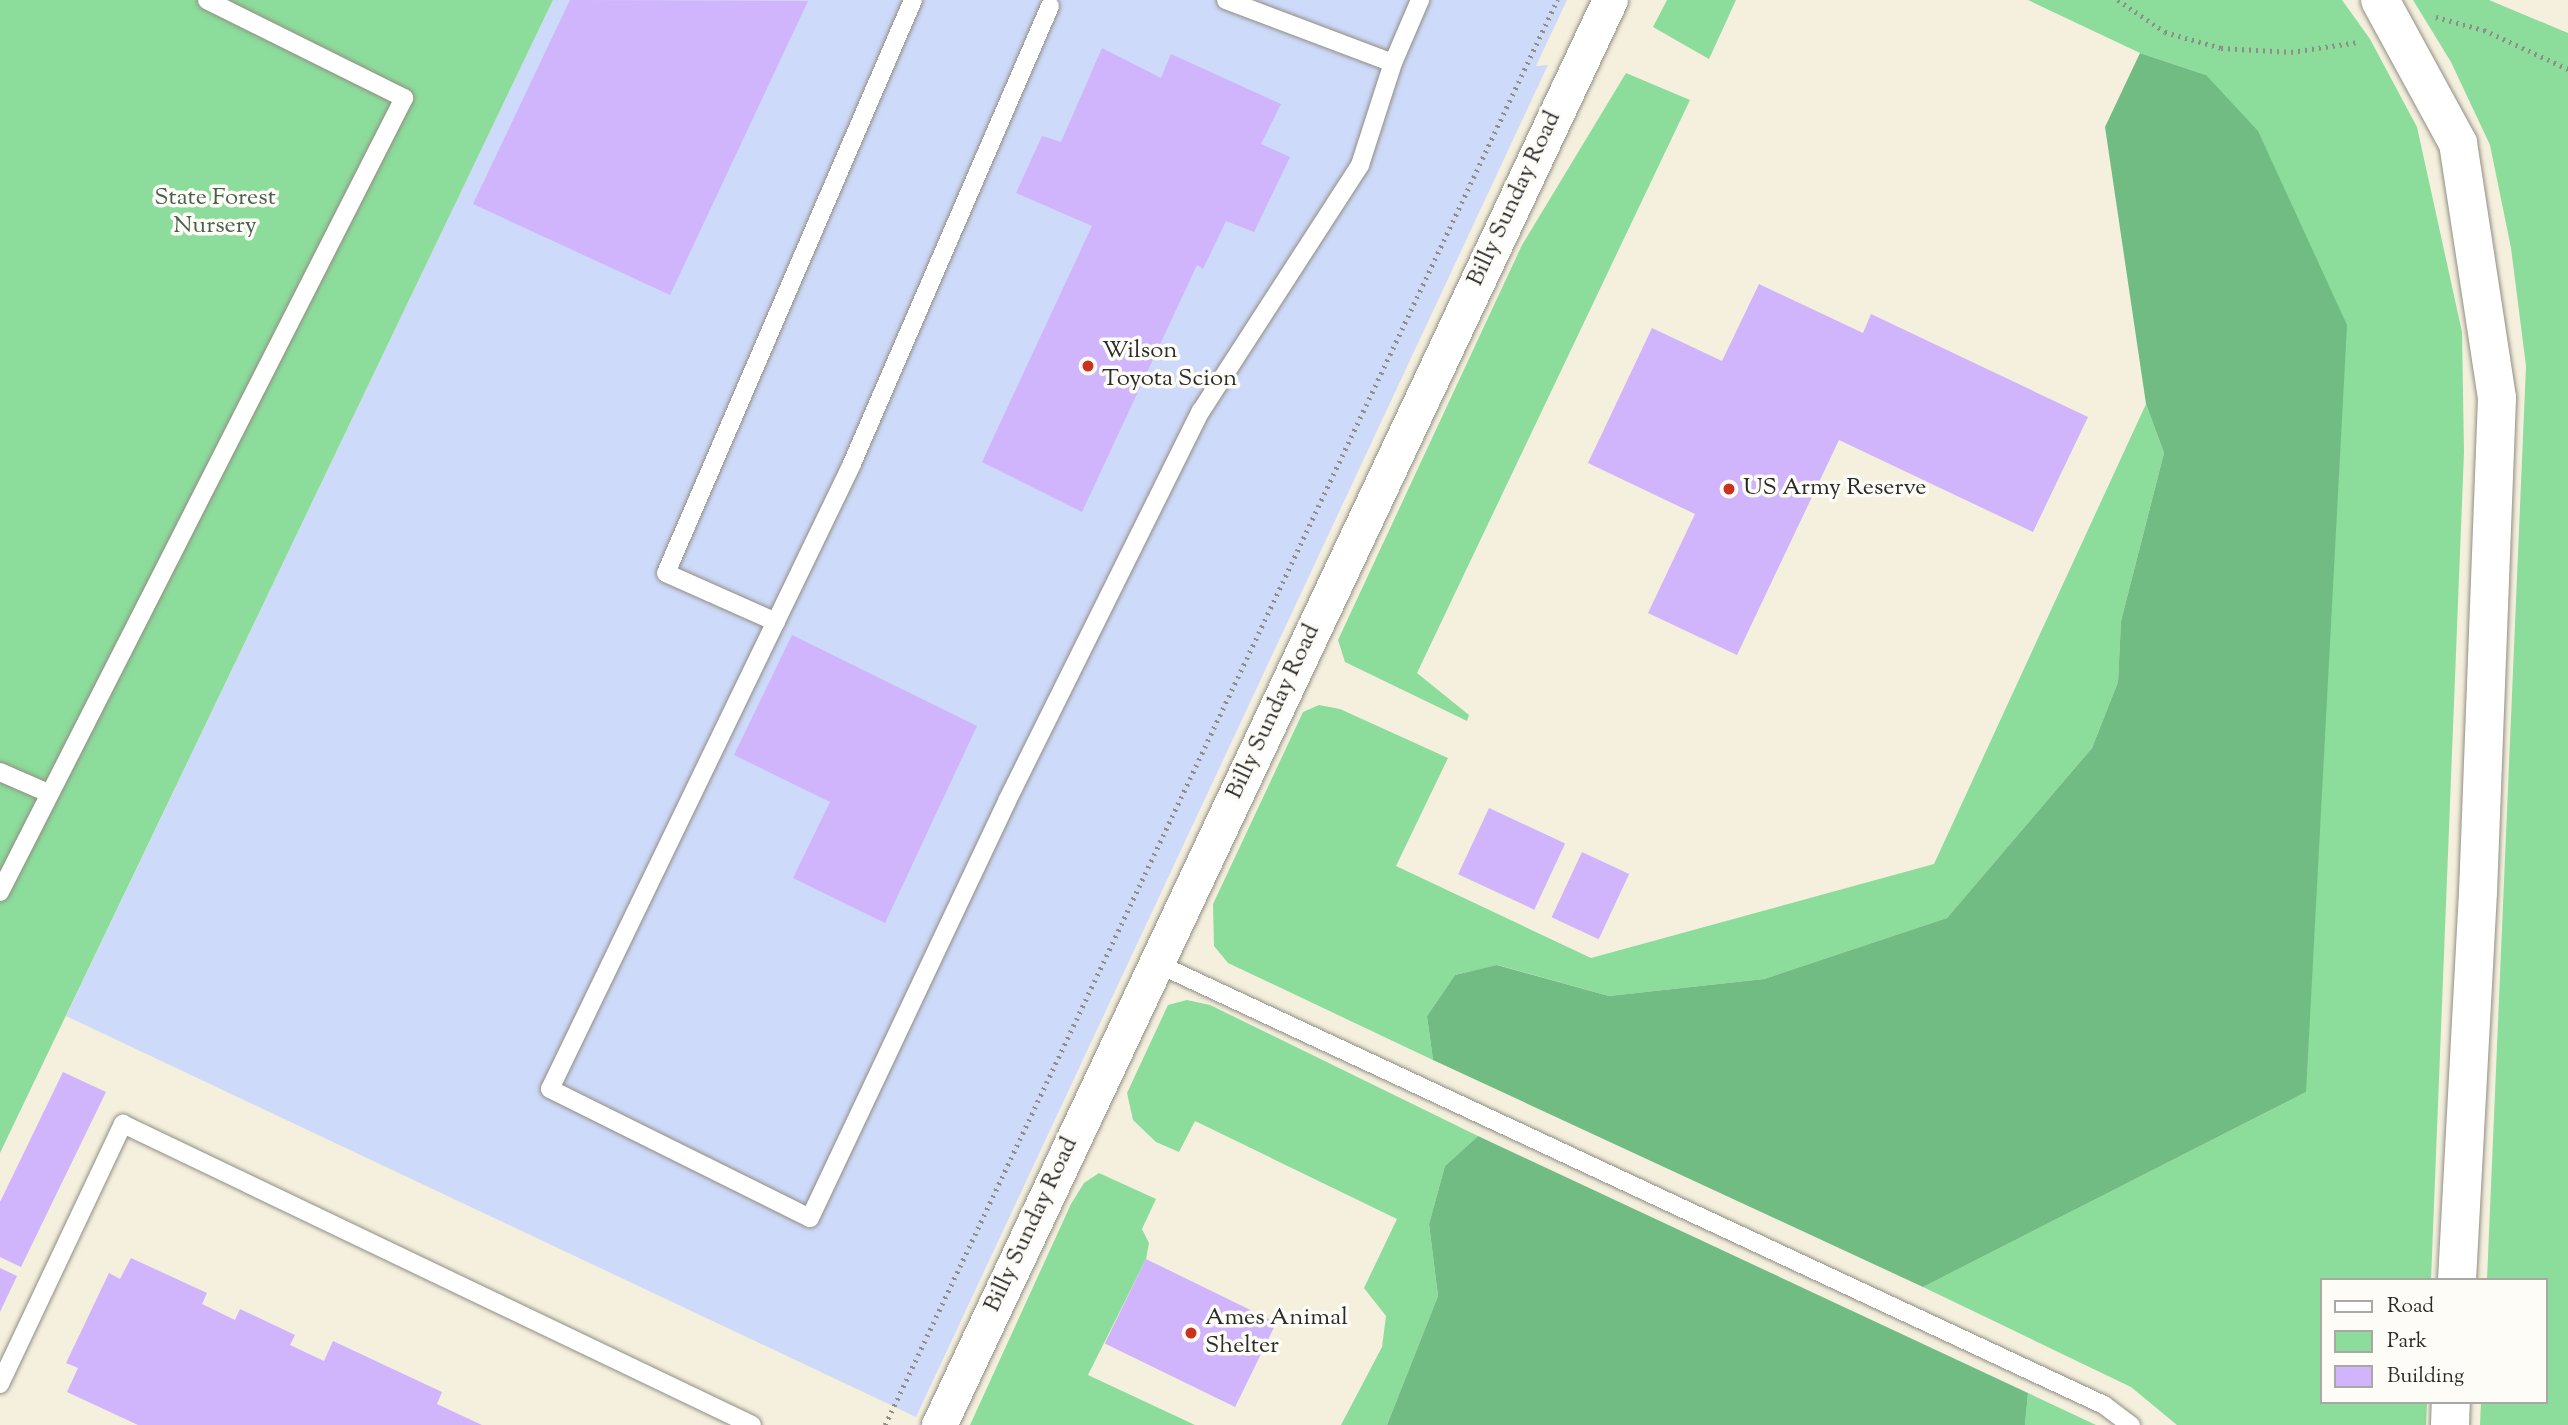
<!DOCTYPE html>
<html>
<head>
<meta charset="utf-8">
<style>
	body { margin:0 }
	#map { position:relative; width:2568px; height:1425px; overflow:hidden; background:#f5f0dd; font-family:"Sorts Mill Goudy",serif }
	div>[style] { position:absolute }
	.built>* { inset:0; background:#cedafa }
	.green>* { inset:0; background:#8cdc9b }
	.forest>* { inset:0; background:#71bc83 }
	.building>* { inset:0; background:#d0b4fc; transform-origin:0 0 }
	.path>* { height:4.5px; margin-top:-2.25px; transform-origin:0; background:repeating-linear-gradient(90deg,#908e84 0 2px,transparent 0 7px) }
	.roads { filter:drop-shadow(0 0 2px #908e84) drop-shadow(0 0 2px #908e84) }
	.service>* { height:18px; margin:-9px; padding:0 9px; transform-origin:9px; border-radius:9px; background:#fff }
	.minor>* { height:35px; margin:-17.5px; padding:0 17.5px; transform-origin:17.5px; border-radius:17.5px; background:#fff }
	.motorway>* { height:38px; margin:-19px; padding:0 19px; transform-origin:19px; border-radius:19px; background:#fff }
	.dots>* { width:19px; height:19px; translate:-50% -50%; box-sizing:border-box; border:4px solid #fdfcf7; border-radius:50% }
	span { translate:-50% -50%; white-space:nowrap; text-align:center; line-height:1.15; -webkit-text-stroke:7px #fdfcf7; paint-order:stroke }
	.park-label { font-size:24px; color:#48604d }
	.street-label { font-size:24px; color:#2b2b2b }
	.poi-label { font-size:24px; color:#2b2b2b }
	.left { translate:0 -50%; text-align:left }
	.legend { position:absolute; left:2320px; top:1278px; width:228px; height:126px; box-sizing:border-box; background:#fdfcf7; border:2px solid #a9a8a5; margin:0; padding:9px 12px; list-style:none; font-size:21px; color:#2b2b2b }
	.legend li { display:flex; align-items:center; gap:14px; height:35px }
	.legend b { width:35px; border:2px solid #a9a8a5 }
</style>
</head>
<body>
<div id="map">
	<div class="built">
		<div style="clip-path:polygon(553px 0,1567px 0,1536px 66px,1548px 65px,916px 1417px,66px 1016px)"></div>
	</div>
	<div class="green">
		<div style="clip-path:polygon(0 0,553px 0,0 1153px)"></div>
		<div style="clip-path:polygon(1667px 0,1736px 0,1709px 59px,1653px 27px)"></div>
		<div style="clip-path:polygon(2028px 0,2342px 0,2370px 39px,2417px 127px,2462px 332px,2464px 452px,2431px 1280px,2321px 1280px,2321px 1402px,2427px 1402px,2426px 1425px,2177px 1425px,2131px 1387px,1923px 1287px,2306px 1092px,2206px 75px,2140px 53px)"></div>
		<div style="clip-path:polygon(2413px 0,2489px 0,2568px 33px,2568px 1425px,2480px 1425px,2481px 1402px,2545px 1402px,2545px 1280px,2487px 1280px,2526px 366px,2511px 248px,2490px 145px,2451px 62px)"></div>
		<div style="clip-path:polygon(1626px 73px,1690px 100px,1417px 673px,1469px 715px,1467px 721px,1345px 662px,1338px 640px,1522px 245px)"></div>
		<div style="clip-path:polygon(2146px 404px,2164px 453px,2121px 621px,2118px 682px,2092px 748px,1947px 918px,1764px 979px,1609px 996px,1498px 965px,1455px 975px,1427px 1016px,1433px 1060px,1228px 963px,1214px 946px,1213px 904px,1303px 712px,1319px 705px,1340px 709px,1448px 758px,1396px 866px,1591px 958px,1934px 864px)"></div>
		<div style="clip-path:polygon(1187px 1000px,1210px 1005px,1478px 1136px,1445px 1166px,1429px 1224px,1438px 1296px,1387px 1425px,1341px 1425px,1382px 1347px,1386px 1316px,1364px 1288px,1397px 1219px,1195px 1121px,1179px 1152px,1156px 1142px,1133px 1120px,1127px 1093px,1168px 1005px)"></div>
		<div style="clip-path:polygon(1099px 1173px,1156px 1199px,1142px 1229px,1149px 1243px,1146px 1259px,1088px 1375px,1195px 1425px,970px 1425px,1071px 1204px,1084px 1183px)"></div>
		<div style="clip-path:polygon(2028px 1393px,2096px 1425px,2025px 1425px)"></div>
	</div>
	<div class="forest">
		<div style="clip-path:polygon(2140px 53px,2206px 75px,2258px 131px,2347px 325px,2306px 1092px,1923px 1287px,1433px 1060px,1427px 1016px,1455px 975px,1497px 965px,1609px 996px,1764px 979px,1947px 918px,2092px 748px,2118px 682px,2121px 621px,2164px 453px,2146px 404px,2105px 127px)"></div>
		<div style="clip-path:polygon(1478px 1136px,2028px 1393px,2025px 1425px,1387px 1425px,1438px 1296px,1429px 1224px,1445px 1166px)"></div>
	</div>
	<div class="building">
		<div style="clip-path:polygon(570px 0,808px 1px,670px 295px,473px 204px)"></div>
		<div style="clip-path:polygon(1102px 48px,1161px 78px,1171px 54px,1281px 104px,1261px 144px,1290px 157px,1254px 232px,1226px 221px,1203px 269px,1197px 265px,1082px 512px,982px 462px,1092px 226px,1016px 193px,1042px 136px,1061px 142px)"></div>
		<div style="clip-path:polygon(1759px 284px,1863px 333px,1871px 314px,2088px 417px,2033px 532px,1839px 440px,1737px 655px,1648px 613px,1695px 514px,1588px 463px,1652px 328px,1722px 361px)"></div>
		<div style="clip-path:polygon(792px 635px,977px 726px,885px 923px,793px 878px,830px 802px,734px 755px)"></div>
		<div style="left:1489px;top:808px;width:84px;height:73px;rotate:25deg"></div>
		<div style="left:1582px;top:852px;width:52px;height:72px;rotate:25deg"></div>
		<div style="clip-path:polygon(63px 1072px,106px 1092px,21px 1267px,0 1257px,0 1202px)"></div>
		<div style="clip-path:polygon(131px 1258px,207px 1293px,202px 1304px,235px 1320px,240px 1309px,295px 1335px,290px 1345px,324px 1361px,333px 1341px,442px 1392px,437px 1404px,482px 1425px,138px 1425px,67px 1392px,78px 1368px,66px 1363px,109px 1273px,120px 1279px)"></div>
		<div style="left:1146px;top:1259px;width:145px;height:94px;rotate:26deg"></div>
		<div style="clip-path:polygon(0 1268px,17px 1276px,0 1312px)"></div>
	</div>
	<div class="path">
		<div style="left:2118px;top:0;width:57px;rotate:34.2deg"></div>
		<div style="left:2165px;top:32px;width:58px;rotate:15.9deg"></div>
		<div style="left:2221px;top:48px;width:70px;rotate:3.3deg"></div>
		<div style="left:2291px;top:52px;width:68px;rotate:-8.5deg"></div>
		<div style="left:2436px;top:17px;width:50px;rotate:15.2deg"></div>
		<div style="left:2484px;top:30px;width:93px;rotate:24.9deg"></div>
		<div style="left:885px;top:1425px;width:1576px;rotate:-64.75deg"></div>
	</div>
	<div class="roads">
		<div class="service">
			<div style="left:1226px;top:0;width:178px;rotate:20.7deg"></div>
			<div style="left:1393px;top:63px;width:69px;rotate:-66.8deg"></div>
			<div style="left:1050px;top:6px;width:499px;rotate:113.4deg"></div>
			<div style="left:852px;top:464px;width:694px;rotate:115.79deg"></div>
			<div style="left:550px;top:1089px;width:290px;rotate:26.4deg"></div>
			<div style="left:810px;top:1218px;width:461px;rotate:-64.7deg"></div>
			<div style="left:1007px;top:801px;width:436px;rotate:-63.6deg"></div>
			<div style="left:1201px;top:411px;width:293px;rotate:-57.1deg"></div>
			<div style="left:1360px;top:165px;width:107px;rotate:-72.1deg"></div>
			<div style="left:776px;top:622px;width:120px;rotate:-156deg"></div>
			<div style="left:666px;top:573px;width:624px;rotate:-66.68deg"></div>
			<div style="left:0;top:772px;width:52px;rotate:23.6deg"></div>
			<div style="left:0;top:892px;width:891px;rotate:-63.03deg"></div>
			<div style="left:404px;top:98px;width:220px;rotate:-153.6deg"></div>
			<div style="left:1156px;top:963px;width:1046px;rotate:25deg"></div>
			<div style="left:2104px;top:1405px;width:34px;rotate:37deg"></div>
			<div style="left:0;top:1384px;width:288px;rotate:-64.7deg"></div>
			<div style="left:123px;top:1124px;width:697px;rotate:25.57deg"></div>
		</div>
		<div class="minor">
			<div style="left:939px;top:1425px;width:1575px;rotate:-64.79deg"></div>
		</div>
		<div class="motorway">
			<div style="left:2380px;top:0;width:163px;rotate:61.4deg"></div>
			<div style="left:2458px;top:143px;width:258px;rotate:81.3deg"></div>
			<div style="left:2497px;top:398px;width:494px;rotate:92.2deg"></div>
			<div style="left:2478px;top:892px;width:389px;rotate:93.1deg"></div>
			<div style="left:2450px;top:1425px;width:23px;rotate:-88deg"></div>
		</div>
	</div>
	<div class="dots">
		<div style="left:1088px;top:366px;background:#c8321e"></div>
		<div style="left:1729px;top:489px;background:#c8321e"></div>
		<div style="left:1191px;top:1333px;background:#c8321e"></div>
	</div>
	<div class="park-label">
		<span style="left:215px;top:213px">State Forest<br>Nursery</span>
	</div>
	<div class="street-label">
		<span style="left:1515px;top:199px;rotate:-65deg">Billy Sunday Road</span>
		<span style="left:1274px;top:712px;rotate:-65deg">Billy Sunday Road</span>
		<span style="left:1032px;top:1225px;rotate:-65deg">Billy Sunday Road</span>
	</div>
	<div class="poi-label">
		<span class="left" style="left:1102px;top:366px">Wilson<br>Toyota Scion</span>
		<span class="left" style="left:1743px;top:489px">US Army Reserve</span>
		<span class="left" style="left:1205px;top:1333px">Ames Animal<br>Shelter</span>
	</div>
	<ul class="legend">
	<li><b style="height:9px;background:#fff"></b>Road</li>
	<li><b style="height:19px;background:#8cdc9b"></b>Park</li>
	<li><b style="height:19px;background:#d0b4fc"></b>Building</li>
	</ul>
</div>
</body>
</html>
